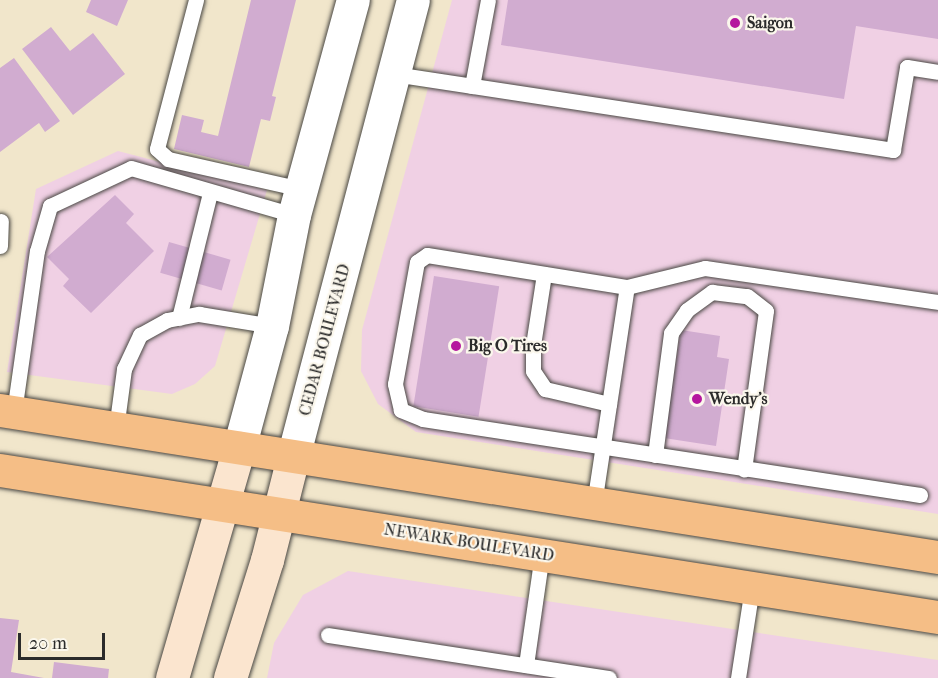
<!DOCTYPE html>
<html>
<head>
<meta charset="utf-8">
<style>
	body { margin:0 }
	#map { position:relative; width:938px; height:678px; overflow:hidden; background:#f1e6cb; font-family:"IM FELL French Canon",serif }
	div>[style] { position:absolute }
	.built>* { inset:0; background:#f0d0e4 }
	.building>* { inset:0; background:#d1acd0; transform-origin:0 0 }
	.roads { filter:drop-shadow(0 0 2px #494743) drop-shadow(0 0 2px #494743) }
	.service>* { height:15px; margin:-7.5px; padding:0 7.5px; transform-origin:7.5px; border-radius:7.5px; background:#fff }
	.tertiary>* { height:33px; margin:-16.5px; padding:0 16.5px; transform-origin:16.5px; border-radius:16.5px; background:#fff }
	.secondary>* { height:33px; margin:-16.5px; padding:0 16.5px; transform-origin:16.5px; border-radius:16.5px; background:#fbe5cf }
	.primary>* { height:33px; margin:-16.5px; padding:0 16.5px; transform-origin:16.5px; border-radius:16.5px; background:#f5be86 }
	.dots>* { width:16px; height:16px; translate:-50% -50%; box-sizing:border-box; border:3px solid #fbf7ec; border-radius:50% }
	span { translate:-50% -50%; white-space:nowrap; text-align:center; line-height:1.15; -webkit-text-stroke:4.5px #fbf7ec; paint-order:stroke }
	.poi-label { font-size:16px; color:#2b2b2b; font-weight:700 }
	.left { translate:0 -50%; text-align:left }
	.street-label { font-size:16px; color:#2b2b2b }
	.scale { position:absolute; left:18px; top:633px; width:87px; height:27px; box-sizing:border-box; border:3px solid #2b2b2b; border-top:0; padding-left:8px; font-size:18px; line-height:21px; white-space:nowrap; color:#2b2b2b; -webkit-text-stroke:4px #fbf7ec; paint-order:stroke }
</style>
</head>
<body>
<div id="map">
	<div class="built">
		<div style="clip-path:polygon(452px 0,938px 0,938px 514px,416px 432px,378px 404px,361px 371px,362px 330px)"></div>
		<div style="clip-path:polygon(118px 151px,267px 190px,215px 366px,195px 384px,172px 394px,7px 372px,36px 189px)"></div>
		<div style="clip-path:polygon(348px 571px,938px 660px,938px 678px,267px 678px,274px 643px,303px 595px)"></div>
	</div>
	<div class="building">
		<div style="clip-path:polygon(91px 0,128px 0,117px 26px,86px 12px)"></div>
		<div style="clip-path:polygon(251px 0,296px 0,272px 96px,276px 97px,270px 121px,261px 119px,249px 167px,174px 149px,182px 115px,204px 120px,201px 132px,218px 136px)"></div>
		<div style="clip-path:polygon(508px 0,938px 0,938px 39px,856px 26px,844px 99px,501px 45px)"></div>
		<div style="clip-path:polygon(51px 27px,70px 51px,93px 33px,125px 74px,73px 115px,22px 49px)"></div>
		<div style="clip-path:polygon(14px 58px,60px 121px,45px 132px,39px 123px,0 152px,0 68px)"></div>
		<div style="clip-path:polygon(115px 195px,134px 214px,126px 223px,154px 251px,91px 313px,63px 286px,69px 279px,47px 257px)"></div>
		<div style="left:169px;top:242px;width:64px;height:32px;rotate:16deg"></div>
		<div style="left:434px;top:276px;width:66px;height:132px;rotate:9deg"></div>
		<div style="clip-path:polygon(681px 330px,720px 336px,717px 357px,729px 359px,716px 446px,664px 438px)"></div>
		<div style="clip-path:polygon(0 618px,19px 620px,11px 672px,44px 678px,0 678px)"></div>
		<div style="clip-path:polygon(54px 662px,109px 669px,108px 678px,52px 678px)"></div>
	</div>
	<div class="roads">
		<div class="service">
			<div style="left:196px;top:0;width:154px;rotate:104.7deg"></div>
			<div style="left:157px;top:149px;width:15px;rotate:42deg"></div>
			<div style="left:168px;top:159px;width:136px;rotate:12.7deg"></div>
			<div style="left:394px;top:74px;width:505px;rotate:8.66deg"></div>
			<div style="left:893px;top:150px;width:84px;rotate:-80.4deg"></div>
			<div style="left:907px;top:67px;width:31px;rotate:9deg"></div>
			<div style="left:472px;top:86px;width:87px;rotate:-79.5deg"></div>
			<div style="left:0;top:246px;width:25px;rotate:-88deg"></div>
			<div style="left:544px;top:274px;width:72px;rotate:98.8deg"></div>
			<div style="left:533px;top:345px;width:26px;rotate:90deg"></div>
			<div style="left:533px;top:371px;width:22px;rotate:56deg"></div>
			<div style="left:545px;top:389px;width:66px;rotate:13.2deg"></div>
			<div style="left:179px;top:318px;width:129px;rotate:-76.1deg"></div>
			<div style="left:14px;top:412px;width:163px;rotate:-81.9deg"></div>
			<div style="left:37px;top:251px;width:47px;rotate:-73.9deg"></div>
			<div style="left:50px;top:206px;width:89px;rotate:-25.1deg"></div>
			<div style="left:131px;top:168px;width:170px;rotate:16.1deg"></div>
			<div style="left:116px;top:429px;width:61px;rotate:-82.4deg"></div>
			<div style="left:124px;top:369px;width:38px;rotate:-65deg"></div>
			<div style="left:140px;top:335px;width:31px;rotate:-29deg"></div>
			<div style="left:167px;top:320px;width:33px;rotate:-11deg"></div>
			<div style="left:199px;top:314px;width:74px;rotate:9.3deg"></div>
			<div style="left:655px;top:455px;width:123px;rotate:-82.5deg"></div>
			<div style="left:671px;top:333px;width:28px;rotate:-55deg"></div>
			<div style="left:687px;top:310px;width:31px;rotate:-36deg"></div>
			<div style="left:712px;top:292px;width:35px;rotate:7deg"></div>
			<div style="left:747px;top:296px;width:24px;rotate:38deg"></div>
			<div style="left:766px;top:311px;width:160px;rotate:97.9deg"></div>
			<div style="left:920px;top:495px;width:503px;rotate:-171.31deg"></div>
			<div style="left:423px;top:419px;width:24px;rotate:-158deg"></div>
			<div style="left:401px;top:410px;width:27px;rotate:-103deg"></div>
			<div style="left:395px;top:384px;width:124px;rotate:-79.8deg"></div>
			<div style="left:417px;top:262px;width:12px;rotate:-35deg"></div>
			<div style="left:427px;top:255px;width:203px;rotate:9.1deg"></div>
			<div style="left:627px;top:287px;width:80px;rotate:-13.7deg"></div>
			<div style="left:705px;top:268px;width:235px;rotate:8.3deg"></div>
			<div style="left:594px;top:504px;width:219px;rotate:-81.4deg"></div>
			<div style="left:328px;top:635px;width:284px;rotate:8.7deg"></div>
			<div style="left:526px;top:665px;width:112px;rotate:-81.8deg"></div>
			<div style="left:738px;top:678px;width:91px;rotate:-81.2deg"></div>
		</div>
		<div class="tertiary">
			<div style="left:239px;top:448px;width:126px;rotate:-74.9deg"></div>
			<div style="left:272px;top:326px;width:113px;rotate:-78.8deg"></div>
			<div style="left:294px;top:215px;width:223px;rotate:-74.7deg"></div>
			<div style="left:293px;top:457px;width:472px;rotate:-75.3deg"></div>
		</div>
		<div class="secondary">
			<div style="left:172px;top:678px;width:240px;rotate:-73.8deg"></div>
			<div style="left:230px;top:678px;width:124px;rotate:-72.6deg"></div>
			<div style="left:267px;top:560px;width:106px;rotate:-75.8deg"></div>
		</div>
		<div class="primary">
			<div style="left:0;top:410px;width:949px;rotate:8.91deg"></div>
			<div style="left:0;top:470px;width:949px;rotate:8.91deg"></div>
		</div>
	</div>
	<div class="dots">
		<div style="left:735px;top:23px;background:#b5179e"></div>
		<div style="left:456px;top:346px;background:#b5179e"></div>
		<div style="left:697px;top:399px;background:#b5179e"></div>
	</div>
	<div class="poi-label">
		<span class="left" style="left:747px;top:23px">Saigon</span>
		<span class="left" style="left:468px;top:346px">Big O Tires</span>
		<span class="left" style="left:709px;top:399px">Wendy's</span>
	</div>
	<div class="street-label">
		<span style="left:325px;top:340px;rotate:-75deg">CEDAR BOULEVARD</span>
		<span style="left:469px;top:543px;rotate:9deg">NEWARK BOULEVARD</span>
	</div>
	<div class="scale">20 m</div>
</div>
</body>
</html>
